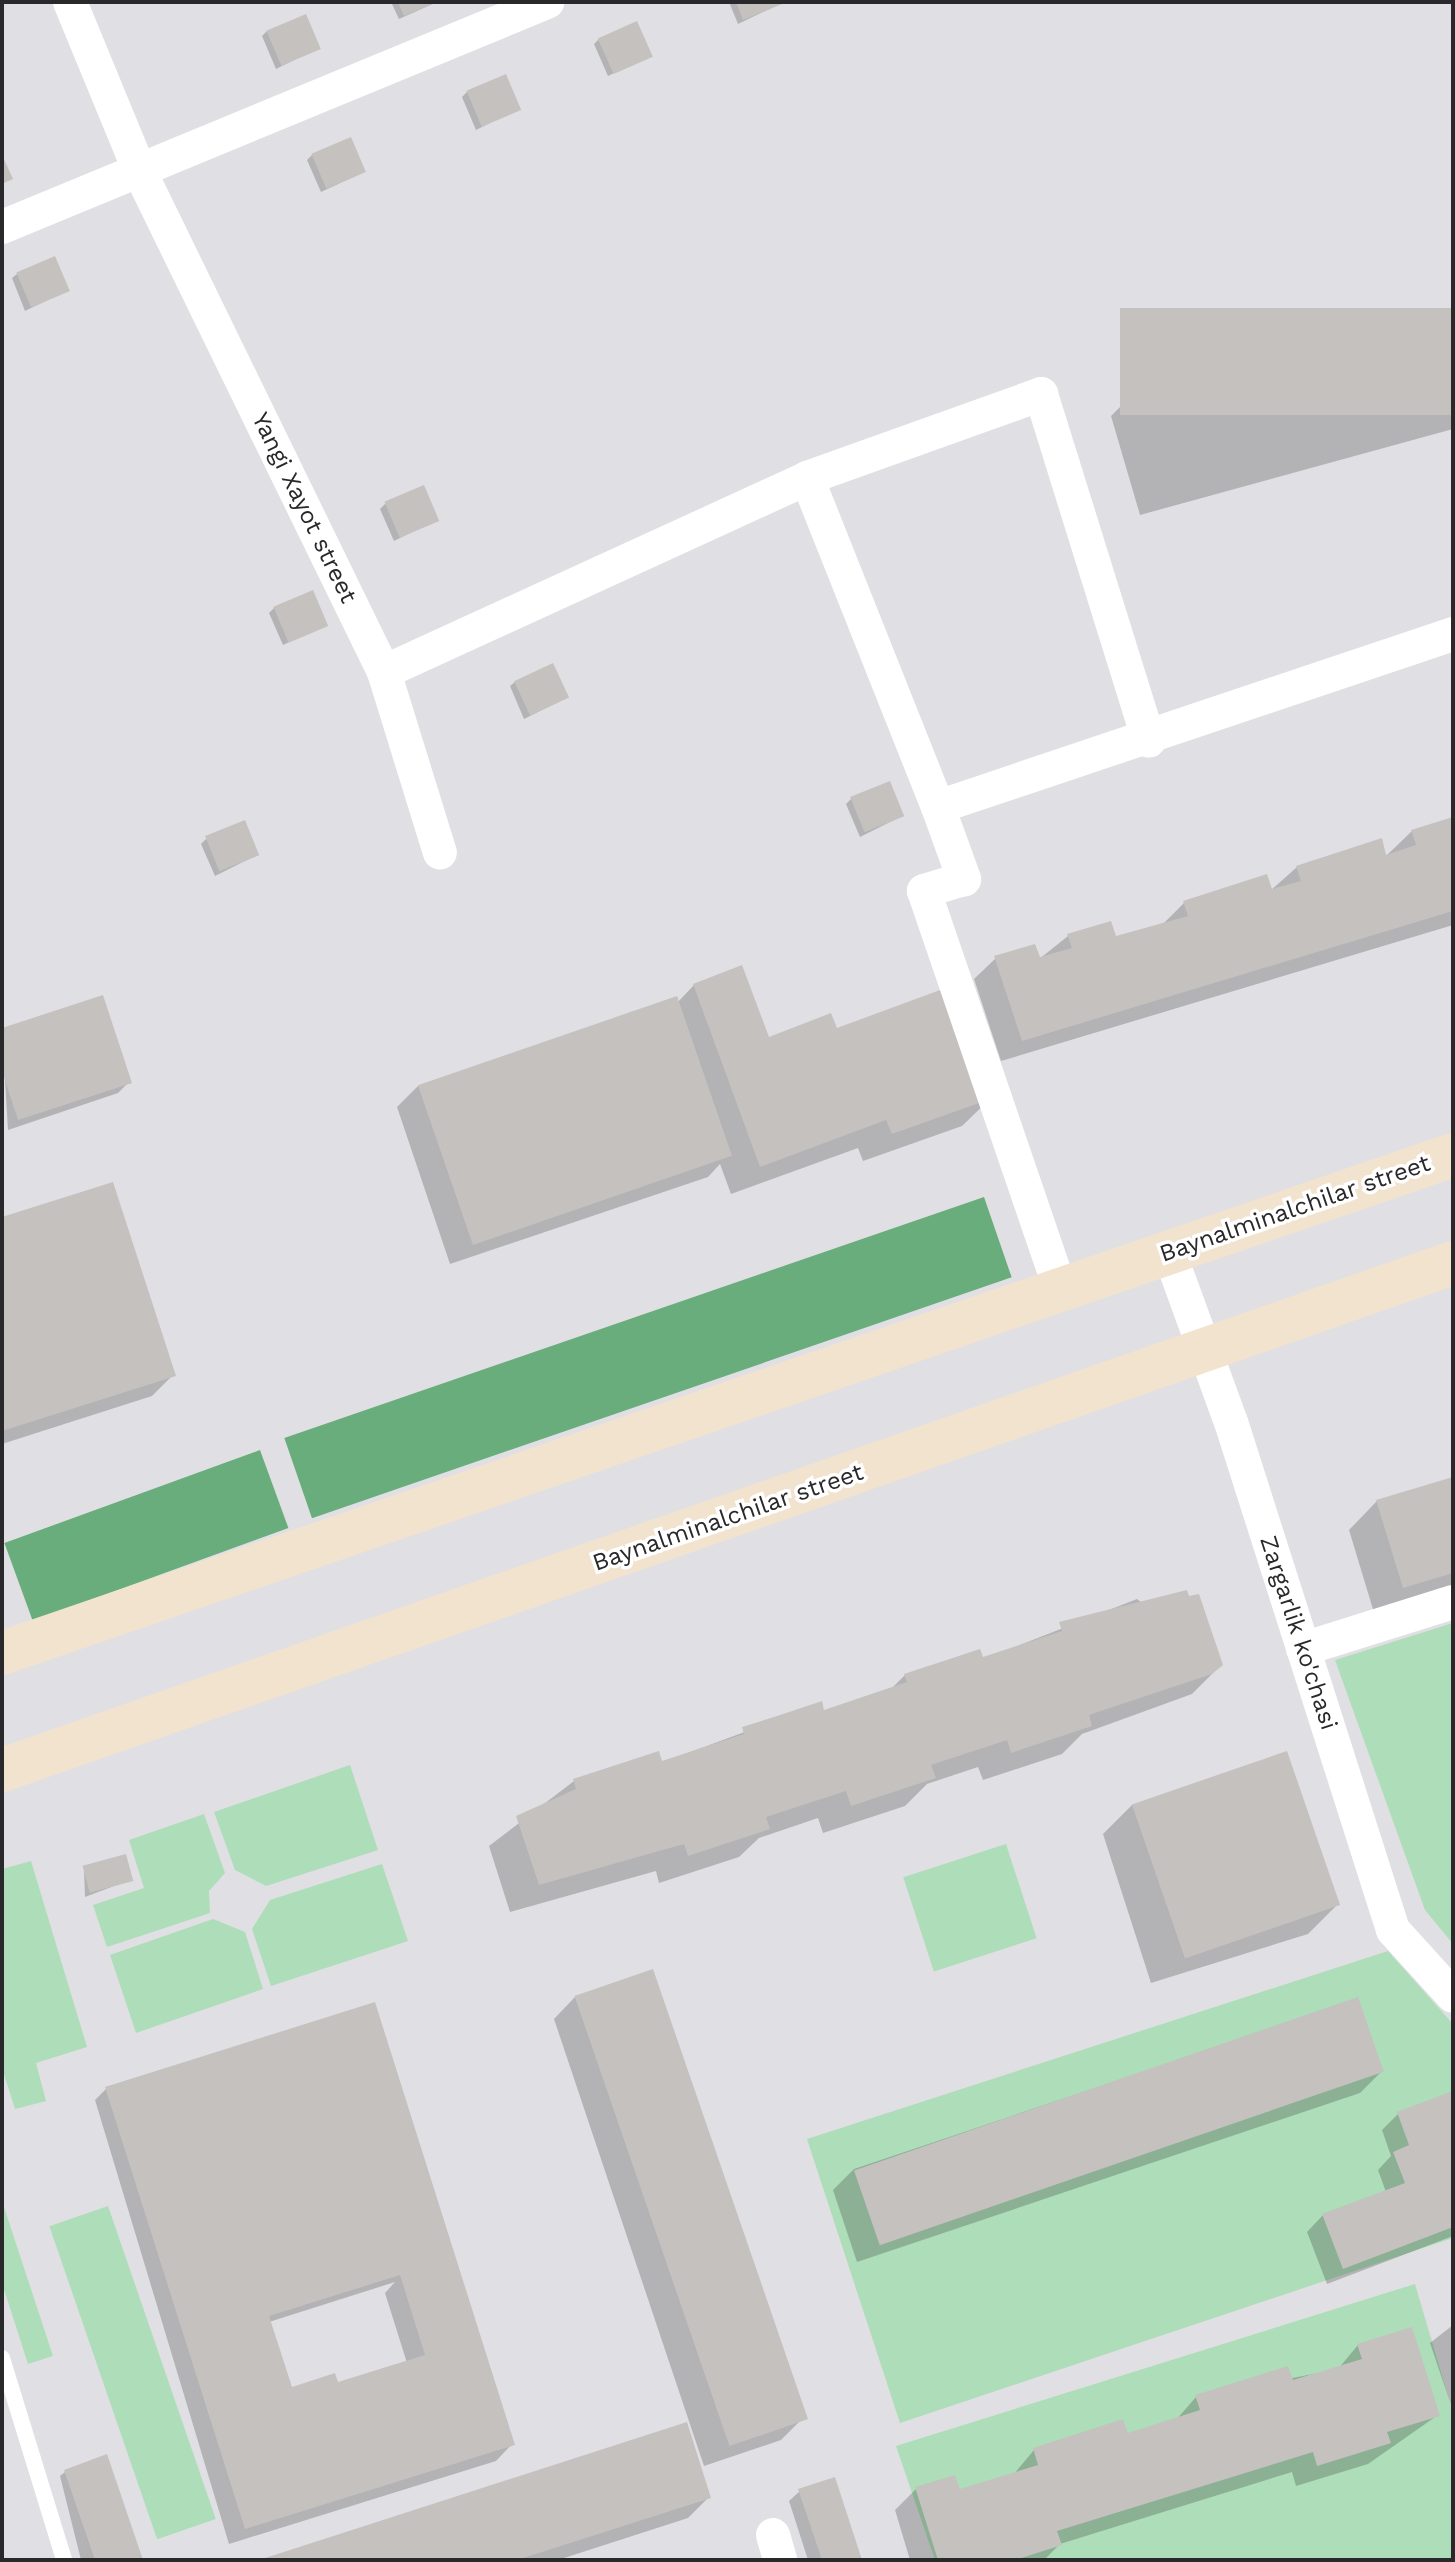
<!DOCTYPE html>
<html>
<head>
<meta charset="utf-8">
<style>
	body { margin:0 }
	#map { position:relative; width:1455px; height:2562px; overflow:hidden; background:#e0dfe3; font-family:"Work Sans",sans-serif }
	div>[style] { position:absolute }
	.green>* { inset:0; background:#aeddb9; transform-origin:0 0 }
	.forest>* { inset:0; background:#69ad7c; transform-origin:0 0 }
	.shadow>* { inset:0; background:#0003 }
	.building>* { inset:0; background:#c5c1bf; transform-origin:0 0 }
	.lane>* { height:16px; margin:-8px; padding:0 8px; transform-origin:8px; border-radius:8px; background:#fff }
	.street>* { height:34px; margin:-17px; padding:0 17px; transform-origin:17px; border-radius:17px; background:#fff }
	.secondary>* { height:44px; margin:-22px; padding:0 22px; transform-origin:22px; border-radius:22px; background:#f2e3cf }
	span { translate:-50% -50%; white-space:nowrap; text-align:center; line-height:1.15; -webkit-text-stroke:7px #fff; paint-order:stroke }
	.street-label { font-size:24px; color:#29282a }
	.frame { position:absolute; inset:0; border:4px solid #29282a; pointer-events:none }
</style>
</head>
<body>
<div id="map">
	<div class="green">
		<div style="clip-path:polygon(1453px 1623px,1453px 1944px,1425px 1910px,1335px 1660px)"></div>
		<div style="clip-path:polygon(350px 1765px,378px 1850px,266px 1886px,235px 1870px,214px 1812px)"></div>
		<div style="clip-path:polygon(204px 1814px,225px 1873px,209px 1891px,210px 1913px,107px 1947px,93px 1905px,144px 1888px,129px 1840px)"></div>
		<div style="left:1006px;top:1844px;width:99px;height:108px;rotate:72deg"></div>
		<div style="clip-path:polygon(31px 1861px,87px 2047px,36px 2063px,46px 2101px,15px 2109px,2px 2068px,2px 1869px)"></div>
		<div style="clip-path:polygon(382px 1864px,408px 1941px,271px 1986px,252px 1929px,270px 1900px)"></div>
		<div style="clip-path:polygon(213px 1919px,245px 1932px,263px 1989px,136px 2033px,110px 1955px)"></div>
		<div style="clip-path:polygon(1388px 1951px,1453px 2024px,1453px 2238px,900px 2423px,807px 2139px)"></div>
		<div style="clip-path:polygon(2px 2201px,53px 2356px,28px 2364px,2px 2283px)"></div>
		<div style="left:108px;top:2206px;width:331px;height:62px;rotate:71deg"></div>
		<div style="clip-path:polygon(1415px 2284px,1453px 2413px,1453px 2560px,935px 2560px,896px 2446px)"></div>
	</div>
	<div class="forest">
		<div style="left:984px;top:1197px;width:85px;height:740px;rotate:71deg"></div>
		<div style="left:260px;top:1450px;width:83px;height:272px;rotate:70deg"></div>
	</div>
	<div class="shadow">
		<div style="clip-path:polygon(391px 2px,437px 2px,399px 19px)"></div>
		<div style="clip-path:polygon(729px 2px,780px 2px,780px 4px,738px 24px)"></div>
		<div style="clip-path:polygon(267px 31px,318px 48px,276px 69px,262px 36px)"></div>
		<div style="clip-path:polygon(599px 39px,650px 56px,608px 76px,594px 44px)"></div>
		<div style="clip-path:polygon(467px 92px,518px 109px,476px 130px,462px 97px)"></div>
		<div style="clip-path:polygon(312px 155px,364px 172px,321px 192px,307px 160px)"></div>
		<div style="clip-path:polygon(17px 274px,68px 290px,25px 311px,12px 278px)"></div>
		<div style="clip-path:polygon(1453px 310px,1453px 429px,1140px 515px,1111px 416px,1132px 395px)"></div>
		<div style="clip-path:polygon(385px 504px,436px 520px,394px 541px,380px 509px)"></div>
		<div style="clip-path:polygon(274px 608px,325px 625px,283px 645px,269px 613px)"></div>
		<div style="clip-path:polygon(515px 682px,566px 698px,524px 719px,510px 686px)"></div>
		<div style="clip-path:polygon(851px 799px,902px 816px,860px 837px,846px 804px)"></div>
		<div style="clip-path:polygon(1453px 819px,1453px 925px,1001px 1061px,974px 979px,996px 958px,1038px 960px,1068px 936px,1114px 938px,1163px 924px,1184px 903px,1270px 891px,1297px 867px,1385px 857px,1412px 831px)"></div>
		<div style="clip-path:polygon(206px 839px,257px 855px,215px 876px,201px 844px)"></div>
		<div style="clip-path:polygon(694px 985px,768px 1039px,836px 1030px,991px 1098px,962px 1126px,863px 1161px,858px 1148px,731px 1194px,720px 1164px,708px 1177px,450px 1264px,397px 1107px,418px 1086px,677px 1003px)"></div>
		<div style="clip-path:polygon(2px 1030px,129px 1082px,118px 1093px,8px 1130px)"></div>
		<div style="clip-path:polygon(2px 1219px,173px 1375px,152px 1396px,2px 1444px)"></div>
		<div style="clip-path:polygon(1453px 1479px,1453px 1592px,1375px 1616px,1349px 1530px,1377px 1501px)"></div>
		<div style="clip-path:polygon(1137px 1599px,1221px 1665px,1192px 1694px,1082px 1734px,1062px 1754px,983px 1780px,978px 1767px,927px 1784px,905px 1806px,823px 1833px,818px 1818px,759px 1838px,739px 1857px,659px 1883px,656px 1871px,510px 1912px,489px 1846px,574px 1781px,661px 1763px,820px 1704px,823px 1712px,890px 1690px,905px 1675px,982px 1660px)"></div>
		<div style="clip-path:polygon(1132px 1805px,1337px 1905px,1308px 1934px,1151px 1983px,1103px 1834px)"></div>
		<div style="clip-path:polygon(84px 1869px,130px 1880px,85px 1897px)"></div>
		<div style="clip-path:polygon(575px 1997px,802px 2419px,781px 2440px,704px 2466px,554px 2019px)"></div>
		<div style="clip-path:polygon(1357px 2000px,1381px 2072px,1360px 2093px,857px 2262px,833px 2190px,854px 2169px)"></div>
		<div style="clip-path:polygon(evenodd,374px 2005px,512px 2444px,496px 2461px,229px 2544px,95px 2100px,106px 2089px,374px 2005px,395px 2282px,385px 2293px,407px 2363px,337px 2385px,290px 2389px,269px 2322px,395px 2282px)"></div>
		<div style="clip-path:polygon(1453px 2093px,1453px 2236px,1327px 2284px,1307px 2232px,1323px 2215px,1386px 2192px,1378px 2170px,1391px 2156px,1382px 2130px,1398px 2114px)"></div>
		<div style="clip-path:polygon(1453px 2325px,1453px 2411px,1430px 2343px)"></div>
		<div style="clip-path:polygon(1358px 2345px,1438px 2415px,1368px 2464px,1296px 2486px,1292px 2472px,1060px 2544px,1044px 2560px,910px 2560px,895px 2510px,916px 2489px,958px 2491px,1014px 2474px,1034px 2450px,1127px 2436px,1176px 2420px,1196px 2397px,1338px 2369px)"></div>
		<div style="clip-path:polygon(65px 2472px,140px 2560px,81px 2560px,60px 2476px)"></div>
		<div style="clip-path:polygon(800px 2491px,859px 2560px,808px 2560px,789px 2501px)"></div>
		<div style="clip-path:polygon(709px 2497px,688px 2518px,558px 2560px,264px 2560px)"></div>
	</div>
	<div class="building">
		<div style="clip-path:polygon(398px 2px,436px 2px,404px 16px)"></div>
		<div style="clip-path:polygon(736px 2px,787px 2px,743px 20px)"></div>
		<div style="left:306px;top:14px;width:38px;height:43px;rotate:67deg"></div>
		<div style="left:637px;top:21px;width:39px;height:43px;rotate:66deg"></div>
		<div style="left:506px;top:74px;width:39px;height:43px;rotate:67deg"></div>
		<div style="left:351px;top:137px;width:38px;height:43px;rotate:67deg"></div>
		<div style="clip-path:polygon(2px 155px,13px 179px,2px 184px)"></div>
		<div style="left:55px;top:256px;width:38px;height:42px;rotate:67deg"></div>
		<div style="left:1453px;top:308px;width:107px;height:333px;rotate:90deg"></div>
		<div style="left:424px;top:485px;width:39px;height:43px;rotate:67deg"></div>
		<div style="left:313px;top:590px;width:39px;height:43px;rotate:67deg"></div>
		<div style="left:553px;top:663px;width:38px;height:43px;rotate:65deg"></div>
		<div style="left:890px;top:781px;width:38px;height:43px;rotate:68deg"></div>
		<div style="clip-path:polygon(1453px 817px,1453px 911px,1022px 1041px,994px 956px,1035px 944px,1040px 957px,1072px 948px,1067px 934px,1111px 921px,1116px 936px,1188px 916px,1183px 901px,1267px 874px,1272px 889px,1301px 881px,1296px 866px,1382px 838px,1386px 855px,1416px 845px,1411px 830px)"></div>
		<div style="left:245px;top:820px;width:38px;height:43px;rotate:68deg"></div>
		<div style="clip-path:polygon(742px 965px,769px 1037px,831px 1013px,837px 1028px,951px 986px,993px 1098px,892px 1134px,886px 1120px,760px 1167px,693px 984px)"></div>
		<div style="clip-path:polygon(103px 995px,132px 1083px,18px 1120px,2px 1071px,2px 1028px)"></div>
		<div style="left:677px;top:996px;width:169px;height:274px;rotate:71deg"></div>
		<div style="clip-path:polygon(113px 1182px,176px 1376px,2px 1431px,2px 1217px)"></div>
		<div style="clip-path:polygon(1453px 1477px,1453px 1573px,1403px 1588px,1376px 1500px)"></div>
		<div style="clip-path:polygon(1187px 1590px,1189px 1596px,1199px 1594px,1223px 1665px,1212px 1674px,1089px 1715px,1092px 1726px,1011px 1753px,1007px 1740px,931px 1765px,936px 1778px,851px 1806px,846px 1791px,766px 1817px,770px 1829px,688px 1856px,684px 1844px,539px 1885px,516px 1816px,576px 1789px,573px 1779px,659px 1751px,662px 1761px,744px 1734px,742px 1727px,771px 1718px,822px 1701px,824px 1710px,907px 1682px,904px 1674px,980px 1649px,983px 1657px,1062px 1631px,1059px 1622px)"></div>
		<div style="left:1287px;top:1751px;width:163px;height:164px;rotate:71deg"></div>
		<div style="left:126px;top:1854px;width:28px;height:45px;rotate:75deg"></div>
		<div style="left:653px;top:1969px;width:476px;height:83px;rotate:71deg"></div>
		<div style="left:1358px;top:1997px;width:79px;height:533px;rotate:71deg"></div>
		<div style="clip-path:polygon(evenodd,375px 2002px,515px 2445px,245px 2529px,105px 2087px,375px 2002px,400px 2275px,425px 2355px,338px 2382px,335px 2373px,292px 2387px,269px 2316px,400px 2275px)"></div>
		<div style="clip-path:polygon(1453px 2091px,1453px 2227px,1343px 2269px,1322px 2214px,1405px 2183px,1393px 2152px,1409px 2145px,1397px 2112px)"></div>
		<div style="clip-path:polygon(1412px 2327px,1440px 2416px,1387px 2432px,1391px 2443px,1317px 2466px,1313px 2452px,1057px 2531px,1062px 2545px,1015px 2560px,938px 2560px,915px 2487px,955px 2475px,960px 2489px,1038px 2465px,1033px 2448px,1123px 2419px,1128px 2433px,1200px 2410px,1195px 2395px,1288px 2366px,1293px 2380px,1362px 2359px,1357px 2344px)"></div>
		<div style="clip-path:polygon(687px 2422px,711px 2498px,517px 2560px,259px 2560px)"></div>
		<div style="clip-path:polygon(107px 2454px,122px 2498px,143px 2560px,95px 2560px,64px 2470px)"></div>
		<div style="clip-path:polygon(835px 2477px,862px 2560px,822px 2560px,798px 2489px)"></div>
	</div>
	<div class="lane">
		<div style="left:2px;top:2358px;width:211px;rotate:72.9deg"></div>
	</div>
	<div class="street">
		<div style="left:70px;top:2px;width:186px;rotate:67.6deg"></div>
		<div style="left:141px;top:174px;width:554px;rotate:63.99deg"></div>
		<div style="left:384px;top:672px;width:189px;rotate:72.8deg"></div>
		<div style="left:2px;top:227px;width:590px;rotate:-22.43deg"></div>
		<div style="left:807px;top:478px;width:354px;rotate:68.3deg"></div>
		<div style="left:938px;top:807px;width:543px;rotate:-18.57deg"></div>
		<div style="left:384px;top:672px;width:465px;rotate:-24.6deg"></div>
		<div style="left:807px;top:478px;width:249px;rotate:-19.7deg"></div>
		<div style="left:1041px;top:394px;width:363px;rotate:72.7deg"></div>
		<div style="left:938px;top:807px;width:77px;rotate:70.1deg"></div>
		<div style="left:964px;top:879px;width:42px;rotate:163.3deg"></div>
		<div style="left:924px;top:891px;width:421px;rotate:71.1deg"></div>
		<div style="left:1169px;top:1252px;width:181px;rotate:70deg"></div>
		<div style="left:1231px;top:1422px;width:533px;rotate:72.31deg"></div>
		<div style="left:1393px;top:1930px;width:89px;rotate:47.7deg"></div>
		<div style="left:1303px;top:1649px;width:157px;rotate:-17.4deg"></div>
		<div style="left:773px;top:2535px;width:26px;rotate:74deg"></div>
	</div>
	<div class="secondary">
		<div style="left:2px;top:1653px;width:1534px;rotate:-18.94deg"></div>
		<div style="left:2px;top:1770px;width:1537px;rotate:-19.26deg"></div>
	</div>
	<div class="street-label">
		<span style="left:304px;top:508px;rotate:64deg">Yangi Xayot street</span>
		<span style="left:1295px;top:1209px;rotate:-19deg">Baynalminalchilar street</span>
		<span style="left:728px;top:1518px;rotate:-19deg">Baynalminalchilar street</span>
		<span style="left:1298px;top:1633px;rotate:72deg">Zargarlik ko'chasi</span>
	</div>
	<div class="frame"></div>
</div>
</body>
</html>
